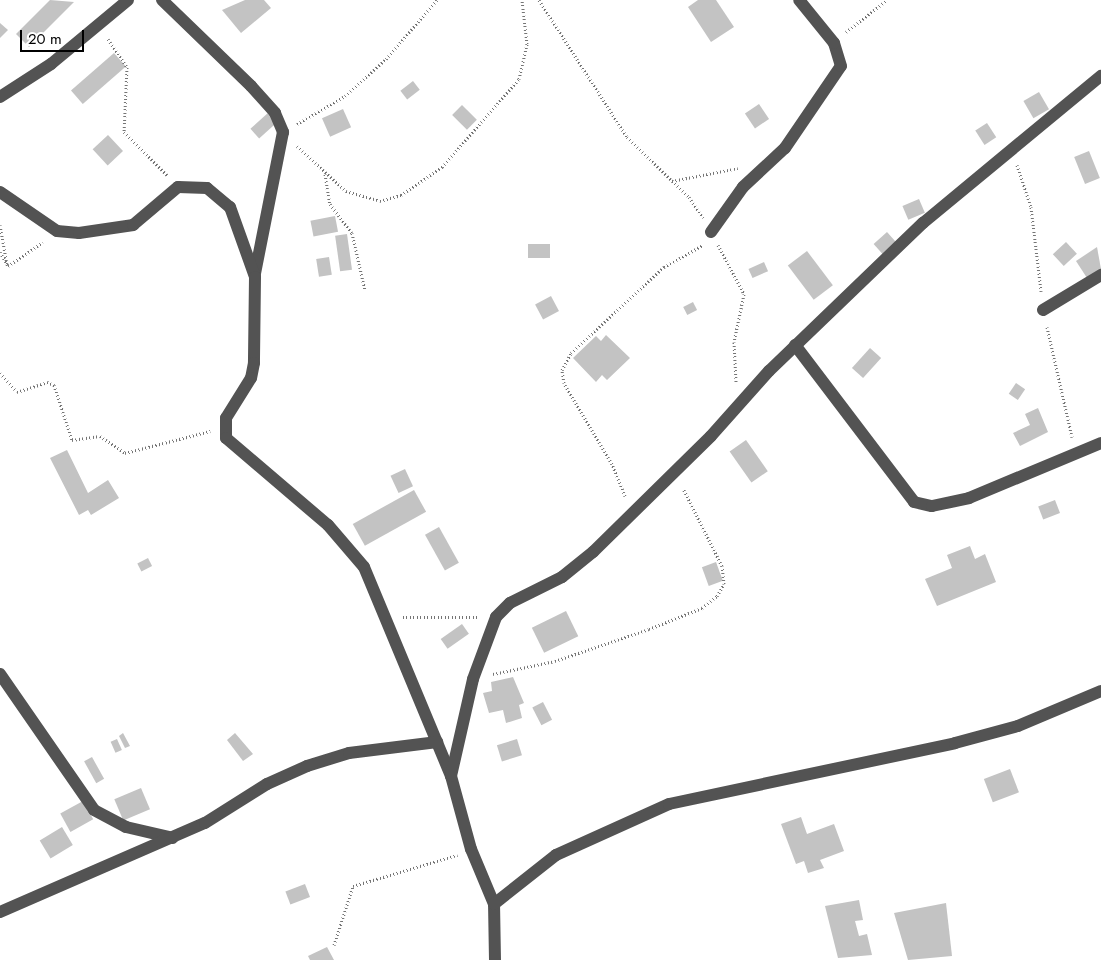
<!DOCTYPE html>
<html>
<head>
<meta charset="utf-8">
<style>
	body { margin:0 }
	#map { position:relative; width:1101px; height:960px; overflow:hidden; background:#fff; font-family:Jost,sans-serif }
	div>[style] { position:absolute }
	.building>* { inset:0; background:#c3c3c3; transform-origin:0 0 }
	.path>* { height:3px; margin-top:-1.5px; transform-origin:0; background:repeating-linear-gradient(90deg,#757575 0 1px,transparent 0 3.5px) }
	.minor>* { height:12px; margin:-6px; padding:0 6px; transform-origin:6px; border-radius:6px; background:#535353 }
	span { translate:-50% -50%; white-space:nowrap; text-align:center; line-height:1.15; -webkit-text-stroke:5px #fff; paint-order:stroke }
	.scale { position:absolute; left:20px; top:30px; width:64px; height:22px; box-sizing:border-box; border:2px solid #000; border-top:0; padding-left:6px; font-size:15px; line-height:18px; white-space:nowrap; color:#000; -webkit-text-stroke:4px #fff; paint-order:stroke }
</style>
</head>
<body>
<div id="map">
	<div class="building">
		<div style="clip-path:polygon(50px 0,74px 2px,29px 47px,16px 34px)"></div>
		<div style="clip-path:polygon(245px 0,264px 0,271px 8px,241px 33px,222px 10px)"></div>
		<div style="clip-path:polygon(698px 0,716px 0,734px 27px,711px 42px,688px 7px)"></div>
		<div style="clip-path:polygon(0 23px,8px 30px,0 38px)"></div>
		<div style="left:114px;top:53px;width:18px;height:57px;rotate:49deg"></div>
		<div style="left:413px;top:81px;width:11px;height:16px;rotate:52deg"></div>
		<div style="left:1039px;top:92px;width:20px;height:18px;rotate:60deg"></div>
		<div style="left:759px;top:104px;width:18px;height:17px;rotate:56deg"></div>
		<div style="left:462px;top:105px;width:21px;height:14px;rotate:45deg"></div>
		<div style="left:343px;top:109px;width:20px;height:23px;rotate:66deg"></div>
		<div style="left:269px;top:112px;width:13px;height:25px;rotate:48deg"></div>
		<div style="left:987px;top:123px;width:17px;height:14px;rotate:57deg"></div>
		<div style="left:108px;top:135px;width:22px;height:21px;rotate:47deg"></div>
		<div style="left:1089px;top:151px;width:29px;height:16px;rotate:68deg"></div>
		<div style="left:919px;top:199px;width:15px;height:18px;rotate:67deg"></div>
		<div style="left:335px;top:216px;width:16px;height:25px;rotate:79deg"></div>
		<div style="left:887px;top:232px;width:15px;height:18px;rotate:48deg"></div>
		<div style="left:347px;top:234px;width:36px;height:12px;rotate:82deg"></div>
		<div style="left:1066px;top:242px;width:16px;height:18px;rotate:47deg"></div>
		<div style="left:528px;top:244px;width:22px;height:14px"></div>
		<div style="clip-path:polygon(1097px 247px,1101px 269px,1087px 278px,1076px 261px)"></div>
		<div style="left:807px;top:251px;width:43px;height:24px;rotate:53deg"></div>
		<div style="left:329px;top:257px;width:18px;height:13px;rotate:81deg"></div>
		<div style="left:764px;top:262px;width:10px;height:17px;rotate:66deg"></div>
		<div style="left:551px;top:296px;width:17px;height:18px;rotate:62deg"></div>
		<div style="left:693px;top:302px;width:9px;height:11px;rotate:63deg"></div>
		<div style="clip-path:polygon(606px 335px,630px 358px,607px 380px,602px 375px,596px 382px,573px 358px,596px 336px,601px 341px)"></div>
		<div style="left:870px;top:348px;width:15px;height:27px;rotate:42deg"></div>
		<div style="left:1016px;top:383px;width:11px;height:13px;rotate:34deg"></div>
		<div style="clip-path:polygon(1038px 408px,1048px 432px,1020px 446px,1013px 433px,1030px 425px,1025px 414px)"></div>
		<div style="left:746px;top:440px;width:38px;height:20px;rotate:55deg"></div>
		<div style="clip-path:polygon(67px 450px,88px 493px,108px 480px,119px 498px,91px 515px,88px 510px,79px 515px,50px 458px)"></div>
		<div style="left:405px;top:469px;width:19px;height:16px;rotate:65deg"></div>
		<div style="left:414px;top:490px;width:25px;height:70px;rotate:61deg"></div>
		<div style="left:1055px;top:500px;width:14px;height:18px;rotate:69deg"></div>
		<div style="left:439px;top:527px;width:41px;height:16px;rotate:61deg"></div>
		<div style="clip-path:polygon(970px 546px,975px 559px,985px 554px,996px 582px,937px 606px,925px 579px,952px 568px,947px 555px)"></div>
		<div style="left:148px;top:558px;width:9px;height:12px;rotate:63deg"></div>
		<div style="left:716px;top:562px;width:20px;height:15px;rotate:70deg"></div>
		<div style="left:566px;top:611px;width:28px;height:38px;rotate:64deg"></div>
		<div style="left:462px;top:624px;width:12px;height:26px;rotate:55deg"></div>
		<div style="clip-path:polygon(513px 677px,524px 703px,519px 705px,522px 718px,506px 723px,503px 710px,489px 713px,483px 693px,492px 691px,491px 682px)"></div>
		<div style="left:543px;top:702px;width:20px;height:12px;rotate:63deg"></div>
		<div style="clip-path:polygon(123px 733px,130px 746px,125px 748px,119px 736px)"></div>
		<div style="clip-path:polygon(235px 733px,253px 754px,243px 761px,227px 740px)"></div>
		<div style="left:117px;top:739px;width:12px;height:7px;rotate:66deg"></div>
		<div style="left:517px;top:739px;width:17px;height:21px;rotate:73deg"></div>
		<div style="left:92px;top:757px;width:25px;height:9px;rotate:61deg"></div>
		<div style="left:1010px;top:769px;width:25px;height:28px;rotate:69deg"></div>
		<div style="left:141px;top:788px;width:23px;height:29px;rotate:67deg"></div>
		<div style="left:83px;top:801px;width:21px;height:26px;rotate:61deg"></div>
		<div style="clip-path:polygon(801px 817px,807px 834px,834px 824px,844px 851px,820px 860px,824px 868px,808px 873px,804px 861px,796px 864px,781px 824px)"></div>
		<div style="left:62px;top:827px;width:21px;height:26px;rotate:59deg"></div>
		<div style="left:305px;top:884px;width:14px;height:21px;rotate:69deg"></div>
		<div style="clip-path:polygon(859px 900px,863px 920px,855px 921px,859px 936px,867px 934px,872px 955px,838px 958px,825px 906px)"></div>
		<div style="clip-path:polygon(946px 903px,952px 956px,908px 960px,894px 913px)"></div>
		<div style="clip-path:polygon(327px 947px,334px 960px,310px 960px,308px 956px)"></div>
	</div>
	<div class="path">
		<div style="left:539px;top:0;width:163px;rotate:57.3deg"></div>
		<div style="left:627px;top:137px;width:86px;rotate:44.1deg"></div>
		<div style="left:689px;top:197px;width:25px;rotate:56deg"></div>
		<div style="left:846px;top:32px;width:52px;rotate:-38deg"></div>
		<div style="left:108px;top:39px;width:34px;rotate:56deg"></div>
		<div style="left:127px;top:67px;width:65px;rotate:92.6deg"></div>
		<div style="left:124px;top:132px;width:61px;rotate:45deg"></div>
		<div style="left:297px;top:124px;width:56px;rotate:-30.3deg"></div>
		<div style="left:345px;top:96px;width:55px;rotate:-42.1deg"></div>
		<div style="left:386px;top:59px;width:78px;rotate:-49.2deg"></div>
		<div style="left:297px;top:146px;width:67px;rotate:42.6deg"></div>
		<div style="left:346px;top:191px;width:35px;rotate:16deg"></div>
		<div style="left:380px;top:201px;width:22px;rotate:-16deg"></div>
		<div style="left:401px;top:195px;width:50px;rotate:-34.3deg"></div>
		<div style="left:442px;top:167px;width:117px;rotate:-48.8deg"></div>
		<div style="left:519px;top:79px;width:36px;rotate:-77deg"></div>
		<div style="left:527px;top:44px;width:44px;rotate:-96.5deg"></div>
		<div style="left:1017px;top:165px;width:44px;rotate:71.6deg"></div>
		<div style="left:1031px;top:207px;width:85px;rotate:83.2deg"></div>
		<div style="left:325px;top:174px;width:30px;rotate:81deg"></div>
		<div style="left:330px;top:204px;width:36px;rotate:53deg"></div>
		<div style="left:352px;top:233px;width:58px;rotate:77.2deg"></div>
		<div style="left:672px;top:181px;width:67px;rotate:-11.1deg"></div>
		<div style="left:0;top:225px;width:39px;rotate:80deg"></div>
		<div style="left:718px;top:245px;width:55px;rotate:62deg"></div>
		<div style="left:744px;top:294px;width:49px;rotate:101.8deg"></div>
		<div style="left:734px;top:342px;width:40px;rotate:87.1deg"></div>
		<div style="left:0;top:252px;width:16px;rotate:60deg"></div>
		<div style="left:8px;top:266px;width:42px;rotate:-34.4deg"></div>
		<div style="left:1047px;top:327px;width:113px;rotate:77.2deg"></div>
		<div style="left:0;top:373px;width:25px;rotate:48deg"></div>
		<div style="left:17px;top:392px;width:32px;rotate:-18deg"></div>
		<div style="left:47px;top:382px;width:8px;rotate:23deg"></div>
		<div style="left:54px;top:385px;width:58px;rotate:71.9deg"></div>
		<div style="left:72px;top:440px;width:28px;rotate:-8deg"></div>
		<div style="left:100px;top:436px;width:30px;rotate:34deg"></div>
		<div style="left:125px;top:453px;width:88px;rotate:-14.5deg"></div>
		<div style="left:625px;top:496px;width:35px;rotate:-112deg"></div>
		<div style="left:612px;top:464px;width:94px;rotate:-120.7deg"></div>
		<div style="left:564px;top:383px;width:13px;rotate:-99deg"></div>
		<div style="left:562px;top:370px;width:19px;rotate:-62deg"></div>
		<div style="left:571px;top:353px;width:127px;rotate:-42.8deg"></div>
		<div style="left:664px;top:267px;width:45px;rotate:-29.4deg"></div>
		<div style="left:403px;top:617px;width:77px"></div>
		<div style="left:493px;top:674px;width:63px;rotate:-11.8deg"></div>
		<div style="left:555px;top:661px;width:99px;rotate:-18.8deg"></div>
		<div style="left:649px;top:629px;width:57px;rotate:-21.6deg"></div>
		<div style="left:702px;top:608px;width:19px;rotate:-39deg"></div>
		<div style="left:717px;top:596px;width:14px;rotate:-60deg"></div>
		<div style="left:724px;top:584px;width:18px;rotate:-96deg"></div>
		<div style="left:722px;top:566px;width:87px;rotate:-116.6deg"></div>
		<div style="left:334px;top:945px;width:62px;rotate:-72.1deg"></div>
		<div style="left:353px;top:886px;width:109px;rotate:-16.6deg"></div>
	</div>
	<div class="minor">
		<div style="left:162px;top:0;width:124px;rotate:44deg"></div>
		<div style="left:251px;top:86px;width:36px;rotate:48deg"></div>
		<div style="left:275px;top:113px;width:21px;rotate:67deg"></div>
		<div style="left:283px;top:132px;width:145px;rotate:101.2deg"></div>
		<div style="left:0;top:97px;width:61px;rotate:-32.9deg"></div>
		<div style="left:51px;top:64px;width:100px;rotate:-39.7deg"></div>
		<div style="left:0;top:192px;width:69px;rotate:34.4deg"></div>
		<div style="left:57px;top:231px;width:22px;rotate:5deg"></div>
		<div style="left:79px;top:233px;width:55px;rotate:-8.4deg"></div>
		<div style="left:133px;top:225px;width:59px;rotate:-40.2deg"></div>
		<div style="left:178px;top:187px;width:29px;rotate:2deg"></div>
		<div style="left:207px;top:188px;width:30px;rotate:40deg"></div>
		<div style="left:230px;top:207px;width:74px;rotate:70.3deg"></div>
		<div style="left:255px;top:277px;width:86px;rotate:90.7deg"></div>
		<div style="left:254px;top:363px;width:15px;rotate:101deg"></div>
		<div style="left:251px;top:378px;width:47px;rotate:122deg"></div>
		<div style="left:226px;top:418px;width:20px;rotate:90deg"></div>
		<div style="left:226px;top:438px;width:134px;rotate:40.5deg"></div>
		<div style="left:328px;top:525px;width:55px;rotate:49.4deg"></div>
		<div style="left:364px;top:567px;width:226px;rotate:67.4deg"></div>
		<div style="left:451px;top:776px;width:76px;rotate:74.7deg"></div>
		<div style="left:471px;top:849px;width:60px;rotate:67.3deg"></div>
		<div style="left:711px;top:232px;width:55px;rotate:-54.6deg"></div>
		<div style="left:743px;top:187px;width:57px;rotate:-42.9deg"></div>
		<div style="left:785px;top:148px;width:99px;rotate:-55.7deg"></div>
		<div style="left:841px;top:66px;width:24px;rotate:-107deg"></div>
		<div style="left:834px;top:43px;width:55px;rotate:-129.1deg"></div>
		<div style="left:1043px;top:310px;width:68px;rotate:-31.1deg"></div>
		<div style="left:795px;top:345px;width:197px;rotate:52.8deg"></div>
		<div style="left:914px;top:502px;width:18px;rotate:13deg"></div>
		<div style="left:932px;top:506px;width:38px;rotate:-12deg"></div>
		<div style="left:969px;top:498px;width:143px;rotate:-22.6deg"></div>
		<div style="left:0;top:674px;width:165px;rotate:55.3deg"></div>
		<div style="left:94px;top:810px;width:36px;rotate:28deg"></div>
		<div style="left:126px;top:827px;width:48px;rotate:13.2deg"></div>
		<div style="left:451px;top:776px;width:99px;rotate:-77.2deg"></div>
		<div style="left:473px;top:679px;width:66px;rotate:-69.6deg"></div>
		<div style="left:496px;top:617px;width:20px;rotate:-45deg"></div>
		<div style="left:510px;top:603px;width:58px;rotate:-26.6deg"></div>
		<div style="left:562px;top:577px;width:40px;rotate:-39deg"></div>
		<div style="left:593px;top:552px;width:165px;rotate:-44.5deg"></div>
		<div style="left:711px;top:436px;width:87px;rotate:-48.3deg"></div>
		<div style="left:769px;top:371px;width:214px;rotate:-43.9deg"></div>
		<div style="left:923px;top:223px;width:231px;rotate:-39.6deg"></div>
		<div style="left:0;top:912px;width:223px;rotate:-23.5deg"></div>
		<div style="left:205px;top:823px;width:73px;rotate:-32.2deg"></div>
		<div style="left:267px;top:784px;width:44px;rotate:-24.2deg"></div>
		<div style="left:307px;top:766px;width:44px;rotate:-17.2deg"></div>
		<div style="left:349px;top:753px;width:89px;rotate:-7.1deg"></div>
		<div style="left:495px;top:960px;width:56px;rotate:-91deg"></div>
		<div style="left:494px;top:904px;width:79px;rotate:-38.3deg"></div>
		<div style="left:556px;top:855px;width:124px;rotate:-24.3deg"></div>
		<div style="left:669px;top:804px;width:292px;rotate:-12deg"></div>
		<div style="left:955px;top:743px;width:65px;rotate:-15.1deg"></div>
		<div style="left:1018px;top:726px;width:90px;rotate:-22.9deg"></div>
	</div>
	<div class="scale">20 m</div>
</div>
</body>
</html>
